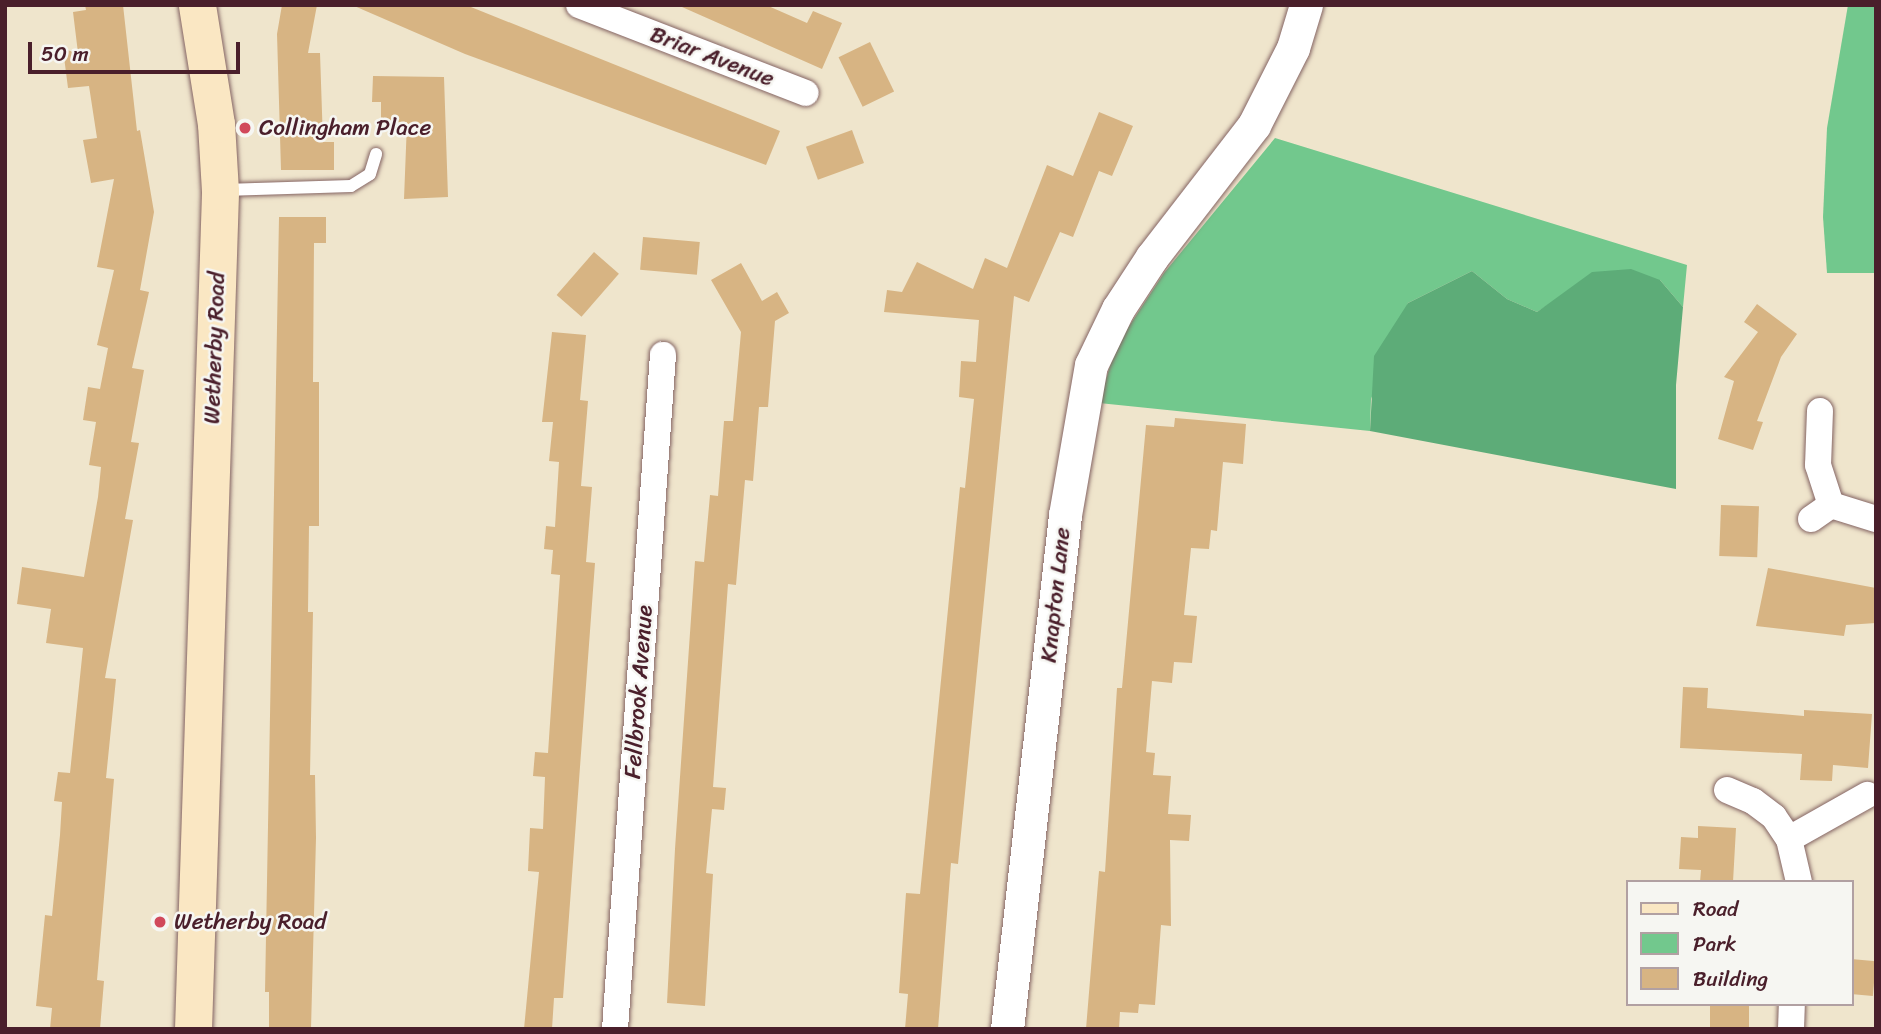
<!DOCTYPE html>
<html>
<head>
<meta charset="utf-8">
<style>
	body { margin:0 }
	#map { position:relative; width:1881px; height:1034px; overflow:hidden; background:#efe5cc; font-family:Sriracha,sans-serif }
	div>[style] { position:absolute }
	.green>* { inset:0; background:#72c88d }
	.forest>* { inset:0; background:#5dac78 }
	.building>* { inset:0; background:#d7b483; transform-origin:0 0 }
	.roads { filter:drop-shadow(0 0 2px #846463) drop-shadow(0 0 2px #846463) }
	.service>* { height:12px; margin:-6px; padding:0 6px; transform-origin:6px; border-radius:6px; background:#fff }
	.minor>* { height:26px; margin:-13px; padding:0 13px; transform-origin:13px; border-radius:13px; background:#fff }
	.tertiary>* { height:33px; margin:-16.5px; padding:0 16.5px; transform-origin:16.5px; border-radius:16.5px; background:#fff }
	.secondary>* { height:37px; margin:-18.5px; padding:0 18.5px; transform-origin:18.5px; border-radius:18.5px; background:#fae7c3 }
	.dots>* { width:19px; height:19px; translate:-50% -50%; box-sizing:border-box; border:4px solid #f6f6f2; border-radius:50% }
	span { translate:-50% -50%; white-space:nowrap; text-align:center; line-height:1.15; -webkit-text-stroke:5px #f6f6f2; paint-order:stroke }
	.street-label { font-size:23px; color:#4a1f2b }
	.poi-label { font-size:23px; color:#4a1f2b }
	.left { translate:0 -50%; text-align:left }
	.frame { position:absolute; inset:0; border:7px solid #4a1f2b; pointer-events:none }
	.legend { position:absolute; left:1626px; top:880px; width:228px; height:126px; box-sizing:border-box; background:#f6f6f2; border:2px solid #b1a0a2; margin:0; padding:9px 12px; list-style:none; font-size:21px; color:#4a1f2b }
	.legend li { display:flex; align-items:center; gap:14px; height:35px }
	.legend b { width:35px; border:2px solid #b1a0a2 }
	.scale { position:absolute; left:28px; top:42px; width:212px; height:32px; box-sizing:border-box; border:4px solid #4a1f2b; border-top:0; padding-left:9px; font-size:21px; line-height:24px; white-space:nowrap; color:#4a1f2b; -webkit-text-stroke:5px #f6f6f2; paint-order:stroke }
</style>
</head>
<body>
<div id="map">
	<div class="green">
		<div style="clip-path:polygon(1848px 5px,1876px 5px,1876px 273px,1827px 273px,1823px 217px,1827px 128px)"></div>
		<div style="clip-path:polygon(1275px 138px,1687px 265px,1683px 307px,1660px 280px,1563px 295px,1537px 312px,1507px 299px,1472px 271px,1408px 303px,1371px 399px,1370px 431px,1099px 403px,1116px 346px,1164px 273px)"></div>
	</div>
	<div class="forest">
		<div style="clip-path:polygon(1631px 269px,1660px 280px,1683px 307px,1676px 385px,1676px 489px,1370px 431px,1374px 356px,1408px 303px,1472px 271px,1507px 299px,1537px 312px,1592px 272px)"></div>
	</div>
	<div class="building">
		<div style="clip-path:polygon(85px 5px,123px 5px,137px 131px,140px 130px,154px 212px,140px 290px,149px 292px,132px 368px,144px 370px,131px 442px,139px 443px,125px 519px,133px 520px,105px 678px,116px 679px,106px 778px,114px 779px,97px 980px,104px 981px,100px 1029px,50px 1029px,52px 1008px,36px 1006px,45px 915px,52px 916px,60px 835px,62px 802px,54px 801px,58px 772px,70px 773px,83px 648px,46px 643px,51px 609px,17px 604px,22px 567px,84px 577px,98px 497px,101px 467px,89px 465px,96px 422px,83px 420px,88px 387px,100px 389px,108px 348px,97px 345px,114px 270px,97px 267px,114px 179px,91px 183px,83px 140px,97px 138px,89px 86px,68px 88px,63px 49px,78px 53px,73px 12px,86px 10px)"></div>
		<div style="clip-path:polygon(282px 5px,317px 5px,308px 53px,320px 53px,323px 142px,334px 142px,334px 170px,281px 170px,277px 34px)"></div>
		<div style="clip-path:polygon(352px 5px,466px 5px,780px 131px,766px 165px,465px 54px)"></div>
		<div style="clip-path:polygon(766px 5px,807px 23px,813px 11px,842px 23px,822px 69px,682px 7px)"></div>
		<div style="left:870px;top:42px;width:55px;height:35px;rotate:64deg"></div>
		<div style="clip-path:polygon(373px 76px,444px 77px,448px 197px,404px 199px,407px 122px,381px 122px,381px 102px,372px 102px)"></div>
		<div style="clip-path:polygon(1099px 112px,1133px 126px,1112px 176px,1099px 171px,1073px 237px,1060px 232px,1029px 302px,1014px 296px,958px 864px,951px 863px,938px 1029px,905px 1029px,908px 994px,899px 993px,906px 893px,920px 894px,960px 487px,965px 488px,974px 399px,959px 397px,961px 361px,976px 362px,979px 320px,884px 312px,887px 290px,902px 292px,917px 262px,973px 289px,985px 258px,1007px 268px,1047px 165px,1073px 176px)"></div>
		<div style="left:852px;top:130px;width:35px;height:49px;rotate:70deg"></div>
		<div style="clip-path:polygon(279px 217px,326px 217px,326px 243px,314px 243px,313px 382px,319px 382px,319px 526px,309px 526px,308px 612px,313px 612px,310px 775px,315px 775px,316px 838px,311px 1029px,269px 1029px,269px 992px,265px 992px)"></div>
		<div style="left:643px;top:237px;width:57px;height:33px;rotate:5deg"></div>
		<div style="left:594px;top:252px;width:33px;height:57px;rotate:41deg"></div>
		<div style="clip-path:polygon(741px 263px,762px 301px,777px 292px,789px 313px,775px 321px,768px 407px,759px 407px,753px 481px,745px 480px,736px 585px,728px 584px,713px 787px,726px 788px,724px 810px,712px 809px,706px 873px,713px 874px,705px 1006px,667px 1003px,675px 849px,695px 561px,704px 562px,710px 495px,718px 496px,724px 421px,733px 421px,741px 332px,711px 280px)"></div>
		<div style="clip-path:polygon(1757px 304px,1797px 334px,1781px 357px,1757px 421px,1763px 422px,1753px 450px,1718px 439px,1734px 381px,1724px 377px,1758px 332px,1744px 322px)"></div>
		<div style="clip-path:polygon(552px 332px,586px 335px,580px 400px,588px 401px,581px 486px,592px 487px,586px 562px,595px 563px,563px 998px,554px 998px,552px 1029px,524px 1029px,539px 872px,528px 871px,530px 828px,543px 829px,545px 777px,533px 776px,535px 752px,548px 753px,560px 575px,551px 574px,553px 550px,544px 549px,546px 526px,555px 527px,559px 462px,549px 461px,553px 422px,542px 422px)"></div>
		<div style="clip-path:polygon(1175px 418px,1246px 424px,1243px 464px,1223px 462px,1217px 531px,1211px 530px,1209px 549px,1191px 548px,1184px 615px,1197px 616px,1192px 663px,1174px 662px,1172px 683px,1152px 681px,1146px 752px,1155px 753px,1153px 775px,1171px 776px,1168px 814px,1191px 815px,1189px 841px,1170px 840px,1171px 926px,1161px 925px,1155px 1005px,1139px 1004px,1138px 1013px,1120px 1012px,1119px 1029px,1086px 1029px,1099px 871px,1105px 872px,1117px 688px,1122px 688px,1146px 425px,1174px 427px)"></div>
		<div style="left:1721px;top:505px;width:38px;height:51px;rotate:2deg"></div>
		<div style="clip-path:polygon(1768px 568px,1876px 588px,1876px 623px,1846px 625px,1844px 636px,1756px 626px)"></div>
		<div style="clip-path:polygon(1683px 687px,1708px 688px,1707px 708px,1804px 716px,1804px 710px,1872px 714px,1868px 768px,1833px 765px,1832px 781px,1800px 780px,1802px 754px,1680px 748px)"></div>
		<div style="clip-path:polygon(1698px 826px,1736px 828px,1733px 882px,1700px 882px,1701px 870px,1679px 869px,1681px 837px,1698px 838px)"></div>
		<div style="left:1851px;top:959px;width:25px;height:35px;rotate:5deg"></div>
		<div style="left:1710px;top:1004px;width:39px;height:25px"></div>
	</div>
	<div class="roads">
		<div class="service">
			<div style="left:224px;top:190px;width:127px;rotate:-1.8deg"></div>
			<div style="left:351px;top:186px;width:22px;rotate:-32deg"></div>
			<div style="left:370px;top:174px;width:21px;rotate:-73deg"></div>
		</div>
		<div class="minor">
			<div style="left:579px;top:5px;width:243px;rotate:21.2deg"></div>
			<div style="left:1820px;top:411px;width:54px;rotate:92.1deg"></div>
			<div style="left:1818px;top:465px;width:42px;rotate:72deg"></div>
			<div style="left:1831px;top:505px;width:47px;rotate:17.3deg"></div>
			<div style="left:1811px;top:519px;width:24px;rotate:-35deg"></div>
			<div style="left:1727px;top:790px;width:28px;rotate:23deg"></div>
			<div style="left:1753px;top:801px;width:26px;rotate:37deg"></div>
			<div style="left:1774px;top:817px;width:27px;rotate:56deg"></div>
			<div style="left:1789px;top:839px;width:44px;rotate:76.9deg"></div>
			<div style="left:1789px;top:839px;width:90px;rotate:-29.4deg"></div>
			<div style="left:615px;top:1029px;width:676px;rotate:-85.93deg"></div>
			<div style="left:1791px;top:1029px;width:25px;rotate:-88deg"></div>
		</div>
		<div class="tertiary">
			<div style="left:1007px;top:1029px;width:517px;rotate:-83.56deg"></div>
			<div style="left:1065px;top:515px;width:152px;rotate:-80.2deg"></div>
			<div style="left:1091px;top:365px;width:62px;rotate:-64.3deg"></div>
			<div style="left:1118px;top:309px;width:62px;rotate:-56.8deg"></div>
			<div style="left:1152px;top:257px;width:167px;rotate:-52.3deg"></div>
			<div style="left:1254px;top:125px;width:86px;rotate:-63.1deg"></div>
			<div style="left:1293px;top:48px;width:45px;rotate:-73.2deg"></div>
		</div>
		<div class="secondary">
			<div style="left:193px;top:1029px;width:838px;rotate:-88.15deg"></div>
			<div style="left:220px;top:191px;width:67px;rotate:-93.4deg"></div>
			<div style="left:216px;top:124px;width:121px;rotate:-99.1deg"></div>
		</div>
	</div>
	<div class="dots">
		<div style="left:245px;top:128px;background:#d1495b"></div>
		<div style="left:160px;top:922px;background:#d1495b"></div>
	</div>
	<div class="street-label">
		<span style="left:712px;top:57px;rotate:21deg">Briar Avenue</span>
		<span style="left:215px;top:348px;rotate:-88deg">Wetherby Road</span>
		<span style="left:1056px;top:595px;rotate:-84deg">Knapton Lane</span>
		<span style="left:639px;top:692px;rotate:-86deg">Fellbrook Avenue</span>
	</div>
	<div class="poi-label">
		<span class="left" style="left:259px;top:128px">Collingham Place</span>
		<span class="left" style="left:174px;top:922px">Wetherby Road</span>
	</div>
	<div class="frame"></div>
	<ul class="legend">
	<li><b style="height:9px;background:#fae7c3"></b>Road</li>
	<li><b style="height:19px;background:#72c88d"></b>Park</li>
	<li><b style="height:19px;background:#d7b483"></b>Building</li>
	</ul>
	<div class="scale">50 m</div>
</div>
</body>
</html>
